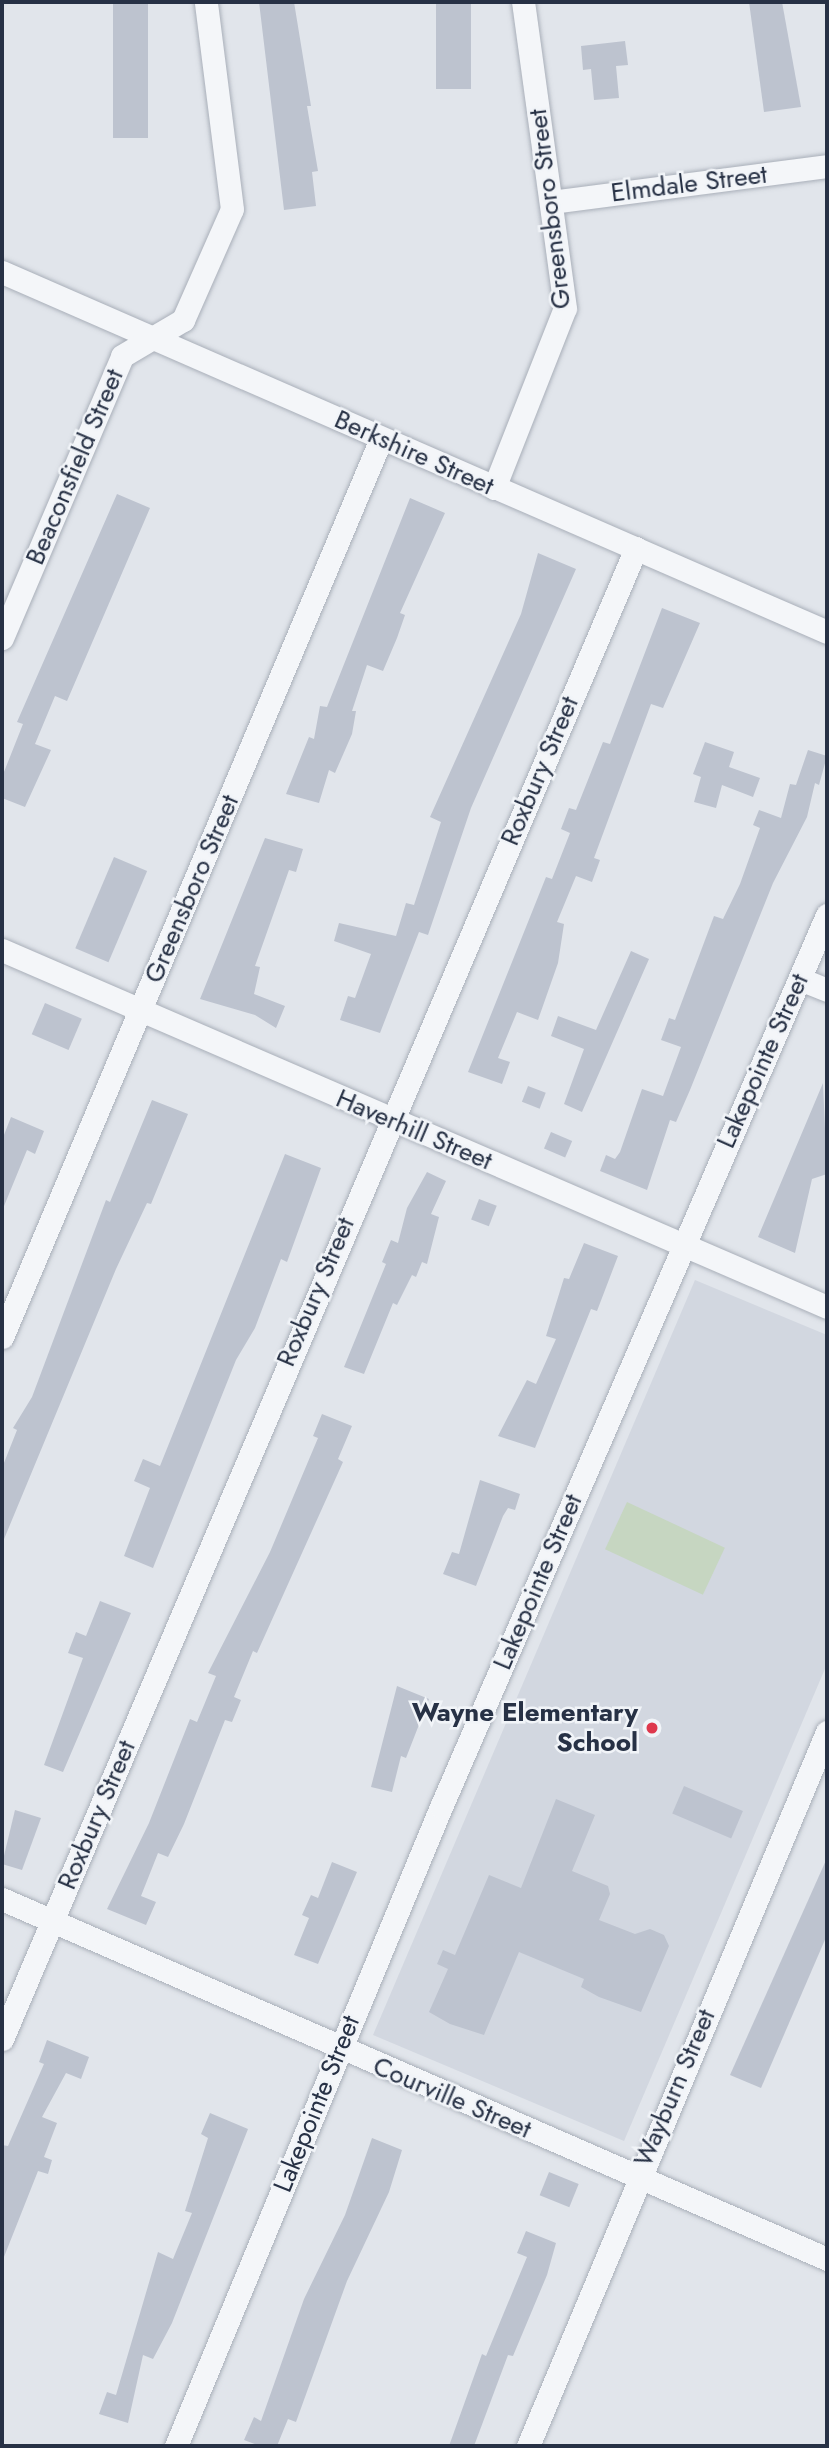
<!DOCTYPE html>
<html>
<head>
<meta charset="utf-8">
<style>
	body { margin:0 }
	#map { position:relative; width:829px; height:2448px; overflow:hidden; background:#e1e5eb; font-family:Jost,sans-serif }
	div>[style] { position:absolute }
	.built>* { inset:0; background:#d2d7e0 }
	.green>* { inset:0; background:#c6d6c1; transform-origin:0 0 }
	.building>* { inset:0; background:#bdc3cf; transform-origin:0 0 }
	.roads { filter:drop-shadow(0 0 2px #a9afb9) drop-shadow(0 0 2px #a9afb9) }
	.minor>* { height:23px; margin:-11.5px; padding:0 11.5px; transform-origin:11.5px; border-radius:11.5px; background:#f4f6f9 }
	.dots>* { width:19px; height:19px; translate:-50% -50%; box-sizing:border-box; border:4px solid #f1f4f8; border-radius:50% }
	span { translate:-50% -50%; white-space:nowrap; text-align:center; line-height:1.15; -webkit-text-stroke:5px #f1f4f8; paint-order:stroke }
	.street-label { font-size:26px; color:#273145 }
	.poi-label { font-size:26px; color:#273145; font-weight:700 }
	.right { translate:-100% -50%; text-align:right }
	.frame { position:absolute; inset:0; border:4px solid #273145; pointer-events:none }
</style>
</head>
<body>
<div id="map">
	<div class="built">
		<div style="clip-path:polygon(695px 1280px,827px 1335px,827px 1664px,624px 2141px,373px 2035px)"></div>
	</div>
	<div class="green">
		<div style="left:627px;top:1502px;width:108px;height:52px;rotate:25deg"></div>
	</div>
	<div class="building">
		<div style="left:113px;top:2px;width:35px;height:136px"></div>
		<div style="clip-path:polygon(259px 2px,294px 2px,311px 106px,307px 106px,318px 171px,312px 172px,316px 206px,284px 210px)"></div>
		<div style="left:436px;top:2px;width:35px;height:87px"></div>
		<div style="clip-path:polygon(749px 2px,782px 2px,801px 107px,764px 112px)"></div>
		<div style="clip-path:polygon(625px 41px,628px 65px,616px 66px,619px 98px,594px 100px,591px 69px,583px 70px,581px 46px)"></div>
		<div style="clip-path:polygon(117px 494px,150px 508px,67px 701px,55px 696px,35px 744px,51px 750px,25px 807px,2px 798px,2px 777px,23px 724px,17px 722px)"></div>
		<div style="clip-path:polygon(410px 498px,445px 513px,400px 613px,405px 615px,397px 638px,383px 671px,367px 665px,352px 711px,356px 711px,352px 734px,335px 773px,329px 770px,319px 803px,286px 794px,309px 737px,314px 739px,320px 706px,327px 707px)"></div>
		<div style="clip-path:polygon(538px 553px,576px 569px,471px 808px,428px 935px,419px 932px,380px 1033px,340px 1020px,348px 996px,355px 998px,371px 954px,334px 941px,339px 923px,396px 936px,406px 903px,414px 905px,441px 822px,430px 817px,521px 614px)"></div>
		<div style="clip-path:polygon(662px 608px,700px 623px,663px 708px,651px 704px,594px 858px,600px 860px,592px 882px,576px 876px,557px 922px,564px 924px,558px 963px,538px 1020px,517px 1012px,498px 1058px,510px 1062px,502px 1084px,468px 1072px,546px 877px,552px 879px,570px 833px,561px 829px,569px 808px,576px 810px,603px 742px,610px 744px)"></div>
		<div style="clip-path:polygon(705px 742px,734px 752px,729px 767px,760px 778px,753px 797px,722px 785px,716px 808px,694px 802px,701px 777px,693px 774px)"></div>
		<div style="clip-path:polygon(808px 750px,827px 756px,819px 785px,815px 783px,807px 817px,773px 883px,690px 1090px,676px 1122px,670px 1120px,647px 1190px,600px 1171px,606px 1155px,615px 1159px,620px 1152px,642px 1089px,663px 1096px,681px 1047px,661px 1040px,669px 1018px,675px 1020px,714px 916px,723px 919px,740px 884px,760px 828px,753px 825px,759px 810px,781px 818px,790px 784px,796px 785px)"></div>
		<div style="clip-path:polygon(265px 838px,303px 849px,296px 872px,289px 870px,255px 966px,260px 967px,254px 994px,285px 1006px,276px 1028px,255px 1015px,200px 999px)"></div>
		<div style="left:114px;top:857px;width:36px;height:99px;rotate:23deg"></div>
		<div style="clip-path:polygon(631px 951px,649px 959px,582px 1112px,564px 1104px,584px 1049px,551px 1036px,558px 1016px,596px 1030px)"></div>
		<div style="left:45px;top:1003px;width:40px;height:34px;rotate:23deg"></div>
		<div style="clip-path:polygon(823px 1083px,827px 1174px,812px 1179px,795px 1253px,758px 1237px)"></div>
		<div style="left:528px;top:1086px;width:19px;height:17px;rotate:21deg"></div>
		<div style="clip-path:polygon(152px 1100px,188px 1114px,151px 1204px,147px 1203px,116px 1269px,2px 1544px,2px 1468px,17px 1430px,13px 1428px,32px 1397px,106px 1200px,110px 1202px)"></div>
		<div style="clip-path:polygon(11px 1117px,44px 1131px,35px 1154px,27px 1150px,2px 1211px,2px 1140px)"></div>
		<div style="left:551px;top:1132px;width:23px;height:18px;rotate:23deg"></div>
		<div style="clip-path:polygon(285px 1154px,321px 1168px,287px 1262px,281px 1259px,255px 1328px,236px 1360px,153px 1568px,124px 1556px,150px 1488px,134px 1481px,143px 1459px,160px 1466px)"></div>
		<div style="clip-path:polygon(427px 1172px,446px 1181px,431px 1214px,439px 1217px,427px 1264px,422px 1262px,416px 1277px,412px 1275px,397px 1305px,393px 1303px,364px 1374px,344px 1367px,386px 1264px,382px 1262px,391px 1240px,398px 1243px,407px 1208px)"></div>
		<div style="left:479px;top:1199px;width:19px;height:22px;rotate:21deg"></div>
		<div style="clip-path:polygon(584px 1243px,618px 1256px,597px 1311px,591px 1309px,535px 1448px,498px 1436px,527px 1380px,536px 1384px,556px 1339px,546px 1336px,564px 1278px,569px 1279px)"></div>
		<div style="clip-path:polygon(322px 1414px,352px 1426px,338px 1459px,343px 1462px,257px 1653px,253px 1651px,234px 1697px,241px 1700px,232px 1722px,225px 1720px,184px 1824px,168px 1857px,158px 1853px,141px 1896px,156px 1902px,146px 1925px,107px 1909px,149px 1823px,190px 1719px,197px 1722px,216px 1676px,208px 1673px,270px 1552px,318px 1438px,313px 1436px)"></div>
		<div style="clip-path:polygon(480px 1480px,520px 1494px,515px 1510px,508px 1508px,503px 1516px,476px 1586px,443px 1574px,452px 1552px,459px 1554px)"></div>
		<div style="clip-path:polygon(100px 1601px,131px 1613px,63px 1772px,44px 1765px,83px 1658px,68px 1653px,76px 1632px,86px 1636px)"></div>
		<div style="clip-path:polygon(397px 1686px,429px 1699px,406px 1758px,401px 1756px,392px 1792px,371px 1787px)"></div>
		<div style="left:684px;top:1786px;width:64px;height:30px;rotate:23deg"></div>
		<div style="clip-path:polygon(556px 1799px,595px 1815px,572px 1871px,608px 1886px,610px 1894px,599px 1920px,635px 1934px,650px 1929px,664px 1935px,669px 1946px,641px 2012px,599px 1997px,581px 1987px,584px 1979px,519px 1952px,484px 2035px,450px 2024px,429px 2012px,448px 1969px,437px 1964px,443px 1950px,455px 1955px,489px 1875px,521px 1888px)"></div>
		<div style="clip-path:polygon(15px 1810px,41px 1818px,22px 1870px,2px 1864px)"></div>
		<div style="clip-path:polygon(827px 1858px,827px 1935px,761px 2088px,730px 2075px)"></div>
		<div style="clip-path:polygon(332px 1862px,357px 1872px,318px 1964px,294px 1955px,309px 1918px,302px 1915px,311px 1895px,318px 1898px)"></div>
		<div style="clip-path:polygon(47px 2040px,89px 2057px,81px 2079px,66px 2073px,42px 2117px,57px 2123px,44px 2157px,52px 2160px,48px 2174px,38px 2171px,2px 2262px,2px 2145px,8px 2146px,44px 2064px,39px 2062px)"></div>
		<div style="clip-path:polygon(210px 2113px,248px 2129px,172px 2323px,153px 2359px,143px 2355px,128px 2423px,99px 2414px,107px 2392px,116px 2395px,158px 2252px,173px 2259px,192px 2213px,185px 2211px,208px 2138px,201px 2134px)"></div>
		<div style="clip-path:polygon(372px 2138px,402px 2150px,389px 2192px,347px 2281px,296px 2422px,288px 2419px,277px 2446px,260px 2446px,244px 2440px,254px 2417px,261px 2421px,304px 2299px,345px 2215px)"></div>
		<div style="left:549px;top:2172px;width:32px;height:25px;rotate:22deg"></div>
		<div style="clip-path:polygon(526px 2231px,556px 2243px,547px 2275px,513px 2356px,508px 2355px,474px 2446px,449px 2446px,482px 2354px,486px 2356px,527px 2257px,517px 2253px)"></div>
	</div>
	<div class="roads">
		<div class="minor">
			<div style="left:551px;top:202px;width:278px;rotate:-7.4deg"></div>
			<div style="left:2px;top:272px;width:900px;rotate:23.57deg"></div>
			<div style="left:494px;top:488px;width:193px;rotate:-68.5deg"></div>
			<div style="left:565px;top:308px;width:309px;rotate:-97.8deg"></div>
			<div style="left:2px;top:638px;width:306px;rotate:-66.9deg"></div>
			<div style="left:122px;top:356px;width:71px;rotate:-30.5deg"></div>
			<div style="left:183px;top:320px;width:121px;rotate:-66.2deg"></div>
			<div style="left:232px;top:209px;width:209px;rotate:-97.2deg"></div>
			<div style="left:2px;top:950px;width:899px;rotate:23.4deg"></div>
			<div style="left:800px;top:979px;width:29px;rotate:22deg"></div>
			<div style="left:2px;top:1337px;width:975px;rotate:-67.12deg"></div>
			<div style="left:2px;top:1899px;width:900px;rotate:23.57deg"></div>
			<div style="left:2px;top:2039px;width:1620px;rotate:-66.96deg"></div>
			<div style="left:176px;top:2446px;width:692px;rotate:-67.48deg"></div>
			<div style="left:441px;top:1807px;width:972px;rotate:-66.6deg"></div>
			<div style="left:528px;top:2446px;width:774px;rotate:-67.28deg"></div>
		</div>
	</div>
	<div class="dots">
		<div style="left:652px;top:1728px;background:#de384d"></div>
	</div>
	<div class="street-label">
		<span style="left:689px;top:184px;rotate:-7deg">Elmdale Street</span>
		<span style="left:550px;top:209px;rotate:-97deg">Greensboro Street</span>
		<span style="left:414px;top:453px;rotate:24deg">Berkshire Street</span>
		<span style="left:75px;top:467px;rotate:-67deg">Beaconsfield Street</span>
		<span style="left:540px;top:771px;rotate:-67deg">Roxbury Street</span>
		<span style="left:192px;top:889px;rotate:-67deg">Greensboro Street</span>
		<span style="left:763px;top:1061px;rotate:-66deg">Lakepointe Street</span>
		<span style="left:414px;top:1130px;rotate:23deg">Haverhill Street</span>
		<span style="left:316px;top:1292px;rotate:-67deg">Roxbury Street</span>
		<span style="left:538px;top:1582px;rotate:-67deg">Lakepointe Street</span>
		<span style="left:97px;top:1815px;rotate:-67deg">Roxbury Street</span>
		<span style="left:675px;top:2088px;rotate:-67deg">Wayburn Street</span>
		<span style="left:452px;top:2098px;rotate:23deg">Courville Street</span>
		<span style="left:317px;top:2104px;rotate:-68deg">Lakepointe Street</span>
	</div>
	<div class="poi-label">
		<span class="right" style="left:638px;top:1728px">Wayne Elementary<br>School</span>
	</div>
	<div class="frame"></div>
</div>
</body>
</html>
